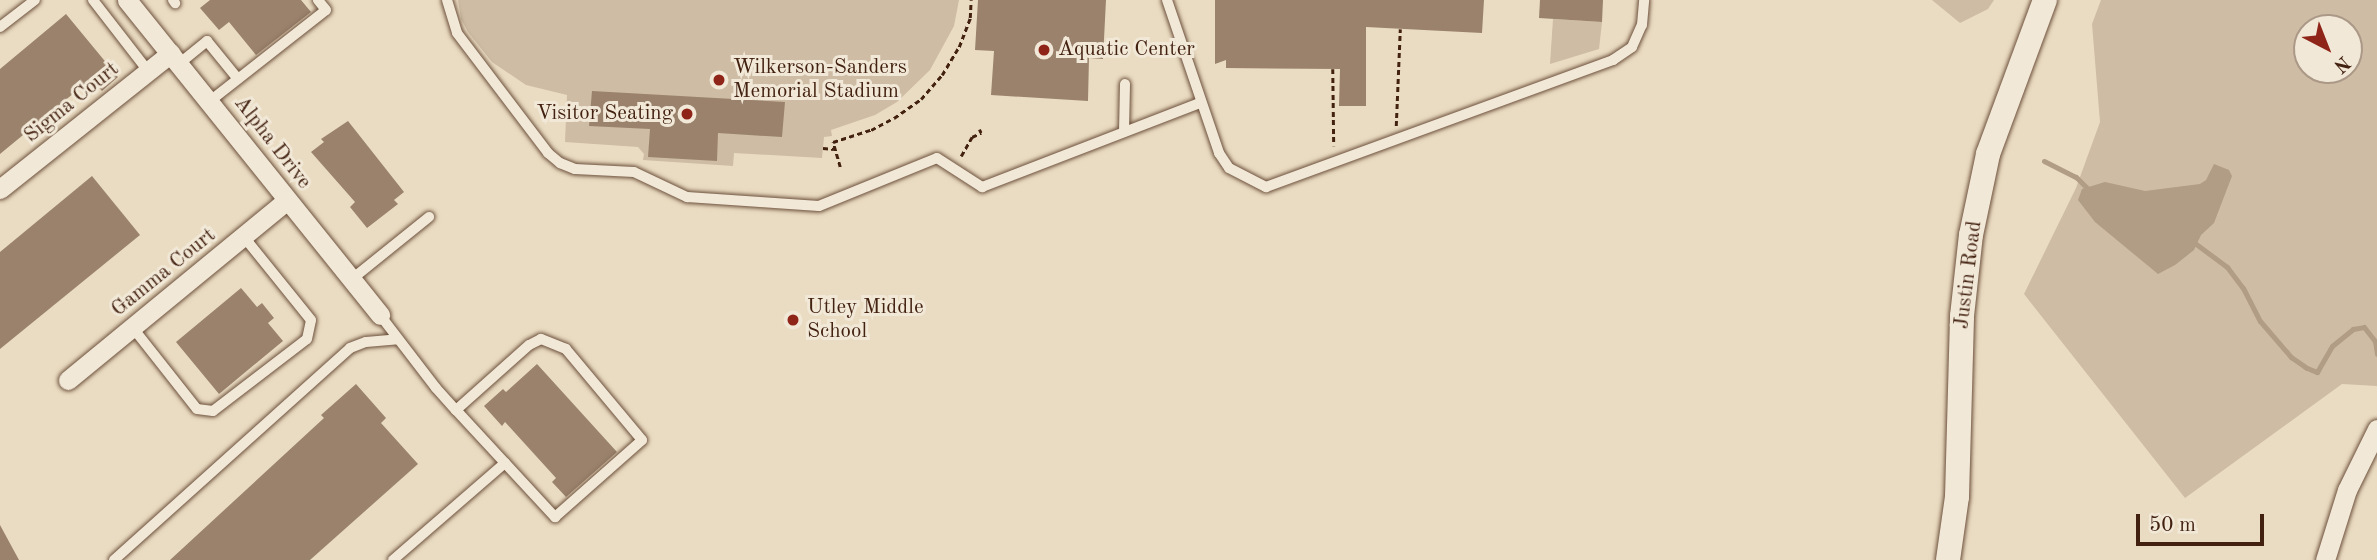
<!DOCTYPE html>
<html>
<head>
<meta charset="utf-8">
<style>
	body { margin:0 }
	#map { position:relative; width:2377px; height:560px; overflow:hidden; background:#eadcc2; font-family:"Old Standard TT",serif }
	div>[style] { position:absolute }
	.green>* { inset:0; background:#cebca4 }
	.water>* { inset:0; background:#b19c85 }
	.stream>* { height:5px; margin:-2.5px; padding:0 2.5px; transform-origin:2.5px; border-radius:2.5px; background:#b19c85 }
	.building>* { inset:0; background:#9a826d }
	.path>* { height:2.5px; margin-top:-1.25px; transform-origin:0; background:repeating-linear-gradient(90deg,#432110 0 5px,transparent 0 8.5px) }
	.roads { filter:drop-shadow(0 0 2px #6d503c) drop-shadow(0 0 2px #6d503c) }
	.service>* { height:10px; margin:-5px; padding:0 5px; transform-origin:5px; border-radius:5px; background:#f1e8d7 }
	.minor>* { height:19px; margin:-9.5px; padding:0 9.5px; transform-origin:9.5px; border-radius:9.5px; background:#f1e8d7 }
	.tertiary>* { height:24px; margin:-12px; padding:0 12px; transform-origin:12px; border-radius:12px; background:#f1e8d7 }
	.dots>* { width:19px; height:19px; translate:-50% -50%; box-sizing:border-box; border:4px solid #f1e8d7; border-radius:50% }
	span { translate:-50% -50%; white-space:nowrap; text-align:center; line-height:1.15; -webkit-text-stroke:6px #f1e8d7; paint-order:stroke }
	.poi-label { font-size:21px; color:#432110 }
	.left { translate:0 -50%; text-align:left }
	.right { translate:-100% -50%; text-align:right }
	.street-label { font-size:21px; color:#432110 }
	.north { position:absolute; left:2293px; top:14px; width:70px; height:70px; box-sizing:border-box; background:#f1e8d7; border:2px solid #ab9887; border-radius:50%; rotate:138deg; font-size:19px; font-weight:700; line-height:28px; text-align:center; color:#432110 }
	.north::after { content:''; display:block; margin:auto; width:24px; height:32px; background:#8f2418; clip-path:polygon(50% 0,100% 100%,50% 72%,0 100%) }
	.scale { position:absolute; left:2136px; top:514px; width:128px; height:32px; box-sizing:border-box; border:4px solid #432110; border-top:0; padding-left:9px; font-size:21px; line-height:24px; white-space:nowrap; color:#432110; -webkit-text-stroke:5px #f1e8d7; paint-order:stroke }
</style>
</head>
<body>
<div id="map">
	<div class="green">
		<div style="clip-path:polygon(458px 0,959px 0,954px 26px,930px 70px,897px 102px,875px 115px,831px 130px,832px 136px,824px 137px,822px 158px,734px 153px,733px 166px,643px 160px,644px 154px,638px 147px,565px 142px,567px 95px,526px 85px,492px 62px,468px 32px,461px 19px)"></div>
		<div style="clip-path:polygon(1932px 0,1994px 0,1988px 9px,1960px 23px)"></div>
		<div style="clip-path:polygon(evenodd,2101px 0,2377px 0,2377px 386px,2342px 384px,2185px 498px,2024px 294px,2076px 188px,2100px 122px,2092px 24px,2101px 0,2307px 28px,2349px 28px,2349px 70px,2307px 70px,2307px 28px)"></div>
		<div style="clip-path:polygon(1553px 19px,1602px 22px,1599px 49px,1550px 64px)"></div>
	</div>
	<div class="water">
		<div style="clip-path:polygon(2214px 164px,2229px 170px,2232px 176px,2214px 223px,2201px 235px,2194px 250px,2175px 265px,2158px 274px,2095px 222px,2078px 200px,2082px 189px,2105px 182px,2145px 191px,2200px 184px,2206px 180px)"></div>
	</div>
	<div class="stream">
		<div style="left:2044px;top:161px;width:36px;rotate:27deg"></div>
		<div style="left:2076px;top:177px;width:21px;rotate:45deg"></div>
		<div style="left:2192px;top:241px;width:44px;rotate:36.6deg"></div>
		<div style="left:2227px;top:267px;width:26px;rotate:53deg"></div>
		<div style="left:2243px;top:288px;width:37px;rotate:63deg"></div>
		<div style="left:2260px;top:321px;width:48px;rotate:49.3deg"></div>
		<div style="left:2291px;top:357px;width:19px;rotate:35deg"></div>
		<div style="left:2307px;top:368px;width:11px;rotate:22deg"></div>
		<div style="left:2317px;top:372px;width:30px;rotate:-60deg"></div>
		<div style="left:2332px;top:346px;width:27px;rotate:-39deg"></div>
		<div style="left:2353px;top:329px;width:11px;rotate:-10deg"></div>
		<div style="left:2364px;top:327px;width:18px;rotate:52deg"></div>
		<div style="left:2375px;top:341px;width:13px;rotate:81deg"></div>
	</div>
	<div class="building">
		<div style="clip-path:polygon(210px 0,301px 0,311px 12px,256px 55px,229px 22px,219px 30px,200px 8px)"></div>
		<div style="clip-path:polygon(978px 0,1106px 0,1103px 59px,1089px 58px,1088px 101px,991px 95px,994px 51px,975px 50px)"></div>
		<div style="clip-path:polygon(1215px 0,1484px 0,1482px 33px,1366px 27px,1366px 106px,1339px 106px,1340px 69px,1226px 68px,1226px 60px,1215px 64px)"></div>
		<div style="clip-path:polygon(1540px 0,1603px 0,1602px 22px,1539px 18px)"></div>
		<div style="clip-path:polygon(66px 14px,118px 77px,102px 91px,91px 79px,0 154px,0 69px)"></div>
		<div style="clip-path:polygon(592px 91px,785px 102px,782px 137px,718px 133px,717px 161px,648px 157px,650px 129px,589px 126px)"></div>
		<div style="clip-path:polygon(348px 121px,404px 192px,394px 200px,398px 204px,367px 228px,350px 207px,355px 202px,311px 152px,324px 142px,321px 139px)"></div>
		<div style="clip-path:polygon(92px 176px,140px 235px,0 349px,0 252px)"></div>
		<div style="clip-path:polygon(241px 288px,257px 307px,262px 303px,274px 318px,268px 323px,283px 341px,219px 394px,176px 342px)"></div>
		<div style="clip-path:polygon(537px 364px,617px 452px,566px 497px,552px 482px,556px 478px,505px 422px,502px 426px,484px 406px,503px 389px,506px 392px)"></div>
		<div style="clip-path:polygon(356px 384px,386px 418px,381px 423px,418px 464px,310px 560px,170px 560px,324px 418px,321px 415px)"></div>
		<div style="clip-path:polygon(0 525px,19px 560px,0 560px)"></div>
	</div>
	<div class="path">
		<div style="left:1333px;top:69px;width:77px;rotate:89.3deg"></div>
		<div style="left:1396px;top:126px;width:97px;rotate:-87.6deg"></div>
		<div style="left:823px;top:148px;width:11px;rotate:5deg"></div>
		<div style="left:961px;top:156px;width:22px;rotate:-60deg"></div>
		<div style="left:972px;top:137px;width:10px;rotate:-24deg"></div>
		<div style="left:981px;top:133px;width:4px;rotate:-117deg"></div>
		<div style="left:840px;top:167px;width:26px;rotate:-106deg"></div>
		<div style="left:833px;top:142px;width:40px;rotate:-18deg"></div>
		<div style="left:871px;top:130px;width:26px;rotate:-28deg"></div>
		<div style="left:894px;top:118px;width:33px;rotate:-35deg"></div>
		<div style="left:921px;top:99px;width:32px;rotate:-49deg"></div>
		<div style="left:942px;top:75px;width:33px;rotate:-59deg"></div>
		<div style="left:959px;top:47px;width:31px;rotate:-69deg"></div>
		<div style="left:970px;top:18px;width:18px;rotate:-87deg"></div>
	</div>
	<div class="roads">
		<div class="service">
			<div style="left:93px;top:0;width:90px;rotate:52.2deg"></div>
			<div style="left:173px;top:0;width:4px;rotate:56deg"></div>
			<div style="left:447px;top:0;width:34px;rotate:73deg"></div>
			<div style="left:457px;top:33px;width:151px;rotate:52.8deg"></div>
			<div style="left:548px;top:153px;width:16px;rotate:40deg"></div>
			<div style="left:560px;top:163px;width:16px;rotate:22deg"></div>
			<div style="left:575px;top:169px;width:59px;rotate:2.9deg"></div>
			<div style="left:634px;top:172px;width:59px;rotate:25.3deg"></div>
			<div style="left:687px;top:197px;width:132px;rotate:3.9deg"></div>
			<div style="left:819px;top:206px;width:127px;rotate:-22.1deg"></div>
			<div style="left:937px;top:158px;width:54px;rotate:32.8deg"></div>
			<div style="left:982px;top:187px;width:234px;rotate:-21.1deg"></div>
			<div style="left:1167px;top:0;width:162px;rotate:71.2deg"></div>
			<div style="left:1219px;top:153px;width:18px;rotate:56deg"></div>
			<div style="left:1229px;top:168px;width:42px;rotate:27.2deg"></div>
			<div style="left:1266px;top:187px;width:370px;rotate:-20.1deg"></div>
			<div style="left:1613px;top:60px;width:23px;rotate:-34deg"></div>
			<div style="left:1632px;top:47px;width:24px;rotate:-66deg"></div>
			<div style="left:1642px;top:25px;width:25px;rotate:-85deg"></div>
			<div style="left:0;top:27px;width:44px;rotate:-37.6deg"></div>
			<div style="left:180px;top:63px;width:35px;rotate:-39deg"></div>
			<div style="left:207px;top:41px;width:49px;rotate:50.8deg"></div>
			<div style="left:210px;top:101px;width:147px;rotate:-38.1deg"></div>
			<div style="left:326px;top:10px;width:13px;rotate:-129deg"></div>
			<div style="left:1124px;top:132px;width:48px;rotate:-88.8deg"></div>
			<div style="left:352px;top:279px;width:99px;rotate:-38.8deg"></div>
			<div style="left:380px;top:315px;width:92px;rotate:52.5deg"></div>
			<div style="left:436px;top:388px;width:30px;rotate:48deg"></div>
			<div style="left:456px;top:410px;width:72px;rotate:47.2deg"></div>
			<div style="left:505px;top:463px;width:74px;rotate:47.2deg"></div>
			<div style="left:555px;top:517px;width:116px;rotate:-41.5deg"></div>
			<div style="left:642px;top:440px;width:119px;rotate:-129.9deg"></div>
			<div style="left:566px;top:349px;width:27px;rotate:-158deg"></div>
			<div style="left:541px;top:339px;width:13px;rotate:153deg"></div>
			<div style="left:529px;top:345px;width:98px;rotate:138.3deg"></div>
			<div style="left:133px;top:328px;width:103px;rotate:51.7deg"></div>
			<div style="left:197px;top:409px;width:16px;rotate:7deg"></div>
			<div style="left:213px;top:411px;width:118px;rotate:-37.5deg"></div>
			<div style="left:307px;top:339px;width:19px;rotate:-78deg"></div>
			<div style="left:311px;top:320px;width:107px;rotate:-128.9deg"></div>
			<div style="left:114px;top:560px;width:317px;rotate:-41.9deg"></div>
			<div style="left:350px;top:348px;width:17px;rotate:-21deg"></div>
			<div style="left:366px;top:342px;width:32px;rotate:-5deg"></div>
			<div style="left:393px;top:560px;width:148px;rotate:-40.9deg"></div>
		</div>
		<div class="minor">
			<div style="left:127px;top:0;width:404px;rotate:51.2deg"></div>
			<div style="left:0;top:189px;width:218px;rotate:-38.5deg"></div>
			<div style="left:68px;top:380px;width:283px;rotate:-39.4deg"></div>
			<div style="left:2325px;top:560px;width:73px;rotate:-72.6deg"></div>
			<div style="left:2347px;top:490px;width:68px;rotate:-63.8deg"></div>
		</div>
		<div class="tertiary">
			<div style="left:1948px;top:560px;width:64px;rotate:-81.9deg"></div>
			<div style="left:1957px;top:497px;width:181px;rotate:-88.4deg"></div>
			<div style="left:1962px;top:316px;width:81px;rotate:-83.7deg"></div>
			<div style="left:1971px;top:235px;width:83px;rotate:-78.1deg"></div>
			<div style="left:1988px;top:154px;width:164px;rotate:-69.7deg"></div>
		</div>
	</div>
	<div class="dots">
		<div style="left:1044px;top:50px;background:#8f2418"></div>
		<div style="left:719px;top:80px;background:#8f2418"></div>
		<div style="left:687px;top:114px;background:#8f2418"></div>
		<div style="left:793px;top:320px;background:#8f2418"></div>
	</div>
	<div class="poi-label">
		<span class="left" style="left:1058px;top:50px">Aquatic Center</span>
		<span class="left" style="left:733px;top:80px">Wilkerson-Sanders<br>Memorial Stadium</span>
		<span class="right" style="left:673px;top:114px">Visitor Seating</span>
		<span class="left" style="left:807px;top:320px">Utley Middle<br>School</span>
	</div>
	<div class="street-label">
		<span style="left:72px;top:103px;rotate:-39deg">Sigma Court</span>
		<span style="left:272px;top:143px;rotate:52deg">Alpha Drive</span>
		<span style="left:164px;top:273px;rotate:-39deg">Gamma Court</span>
		<span style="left:1969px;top:275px;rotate:-83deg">Justin Road</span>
	</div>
	<div class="north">N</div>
	<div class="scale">50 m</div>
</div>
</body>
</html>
